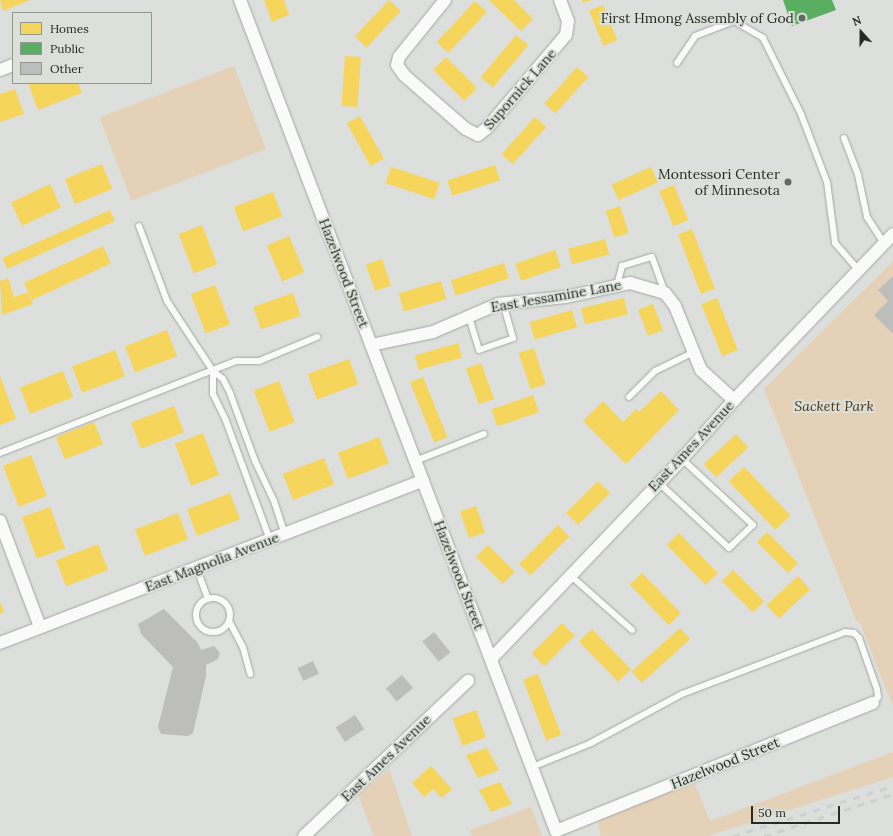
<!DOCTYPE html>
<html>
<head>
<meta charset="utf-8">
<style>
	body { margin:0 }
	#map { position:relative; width:893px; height:836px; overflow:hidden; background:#dcdfdb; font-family:Lora,serif }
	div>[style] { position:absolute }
	.green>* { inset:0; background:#e5d1b7; transform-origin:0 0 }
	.homes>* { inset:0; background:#f6d55c; transform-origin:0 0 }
	.public>* { inset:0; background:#5aae61 }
	.building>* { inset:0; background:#bdbebb; transform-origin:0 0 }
	.roads { filter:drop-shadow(0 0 1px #a3a6a2) drop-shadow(0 0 1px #a3a6a2) }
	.lane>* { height:6px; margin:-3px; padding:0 3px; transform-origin:3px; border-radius:3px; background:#fafafa }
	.lane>.ring { margin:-3px; padding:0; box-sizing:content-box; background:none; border:6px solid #fafafa; border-radius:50% }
	.street>* { height:12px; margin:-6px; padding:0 6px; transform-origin:6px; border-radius:6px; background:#fafafa }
	.rail>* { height:3px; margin-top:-1.5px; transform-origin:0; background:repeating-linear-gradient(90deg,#cfd0cf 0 7px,transparent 0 14px) }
	.dots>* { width:11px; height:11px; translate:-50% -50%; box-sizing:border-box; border:2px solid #dbe1d9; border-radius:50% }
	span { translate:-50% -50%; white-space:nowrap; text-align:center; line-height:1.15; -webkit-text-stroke:4px #dbe1d9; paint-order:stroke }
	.poi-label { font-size:14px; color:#272927 }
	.right { translate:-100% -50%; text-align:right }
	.street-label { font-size:14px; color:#272927 }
	.park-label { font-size:14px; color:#4d3517; font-style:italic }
	.legend { position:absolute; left:12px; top:12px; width:140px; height:72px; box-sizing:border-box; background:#dbe1d9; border:1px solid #939792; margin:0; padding:5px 7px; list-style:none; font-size:12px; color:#272927 }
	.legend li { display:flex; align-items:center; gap:8px; height:20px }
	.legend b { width:20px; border:1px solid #939792 }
	.north { position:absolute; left:841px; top:12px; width:40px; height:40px; -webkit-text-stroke:3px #dbe1d9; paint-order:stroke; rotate:339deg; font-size:11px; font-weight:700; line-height:16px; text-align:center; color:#272927 }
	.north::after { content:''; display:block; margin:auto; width:14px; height:18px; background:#272927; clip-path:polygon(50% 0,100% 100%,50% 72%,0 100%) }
	.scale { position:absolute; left:751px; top:806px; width:89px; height:18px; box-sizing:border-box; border:2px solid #272927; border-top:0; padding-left:5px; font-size:12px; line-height:14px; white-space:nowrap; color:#272927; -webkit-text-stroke:3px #dbe1d9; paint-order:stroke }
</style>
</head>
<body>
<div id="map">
	<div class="green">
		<div style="left:234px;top:66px;width:89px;height:144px;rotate:69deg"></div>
		<div style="clip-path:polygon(893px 261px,893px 706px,860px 623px,856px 620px,764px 389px)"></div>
		<div style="clip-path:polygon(893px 752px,893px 777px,708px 836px,601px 836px,598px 824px,601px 817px,694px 782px,710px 821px)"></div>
		<div style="clip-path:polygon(389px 769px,412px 836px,374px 836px,358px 795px)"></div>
		<div style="clip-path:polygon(531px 807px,542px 836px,472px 836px,470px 830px)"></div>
	</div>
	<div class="homes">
		<div style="clip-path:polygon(0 0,30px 0,3px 11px)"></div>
		<div style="clip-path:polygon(264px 0,284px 0,289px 15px,272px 22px)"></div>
		<div style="left:389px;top:0;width:16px;height:50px;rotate:43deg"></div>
		<div style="clip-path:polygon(489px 0,514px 0,533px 19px,521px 31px)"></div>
		<div style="clip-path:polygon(582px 0,592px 0,583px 3px)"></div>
		<div style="left:475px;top:1px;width:16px;height:56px;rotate:43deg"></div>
		<div style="left:603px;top:5px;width:38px;height:15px;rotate:68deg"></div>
		<div style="left:516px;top:35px;width:16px;height:55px;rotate:40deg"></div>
		<div style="left:345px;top:56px;width:16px;height:50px;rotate:4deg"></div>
		<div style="left:446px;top:57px;width:44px;height:18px;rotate:45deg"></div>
		<div style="left:577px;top:67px;width:15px;height:49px;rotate:42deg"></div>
		<div style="clip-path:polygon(28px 83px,78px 83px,82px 93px,38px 110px)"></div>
		<div style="clip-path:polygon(15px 89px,24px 114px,0 122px,0 94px)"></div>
		<div style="left:360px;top:116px;width:49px;height:15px;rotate:61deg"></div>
		<div style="left:535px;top:117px;width:15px;height:50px;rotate:42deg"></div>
		<div style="left:102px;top:164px;width:27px;height:40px;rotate:68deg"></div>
		<div style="left:495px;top:165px;width:16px;height:50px;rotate:72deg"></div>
		<div style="left:391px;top:167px;width:51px;height:17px;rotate:18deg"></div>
		<div style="left:651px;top:167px;width:17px;height:43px;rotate:66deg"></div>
		<div style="left:50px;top:184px;width:26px;height:43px;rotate:65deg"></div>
		<div style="left:674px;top:185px;width:38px;height:16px;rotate:68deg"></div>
		<div style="left:273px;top:192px;width:26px;height:42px;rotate:69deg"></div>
		<div style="left:620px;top:206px;width:28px;height:15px;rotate:72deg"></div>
		<div style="left:110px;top:210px;width:12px;height:118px;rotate:66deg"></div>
		<div style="left:202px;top:225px;width:42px;height:25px;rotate:69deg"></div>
		<div style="left:692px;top:229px;width:64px;height:15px;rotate:69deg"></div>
		<div style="left:289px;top:236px;width:39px;height:24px;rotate:67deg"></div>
		<div style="left:605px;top:239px;width:16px;height:38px;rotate:75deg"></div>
		<div style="left:103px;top:246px;width:19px;height:87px;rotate:65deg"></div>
		<div style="left:555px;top:250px;width:18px;height:42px;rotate:71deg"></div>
		<div style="left:382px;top:259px;width:28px;height:17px;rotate:71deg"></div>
		<div style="left:504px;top:263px;width:16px;height:56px;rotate:72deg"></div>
		<div style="clip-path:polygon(8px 278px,14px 297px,28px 292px,33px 304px,2px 315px,0 281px)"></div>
		<div style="left:441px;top:281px;width:19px;height:44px;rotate:74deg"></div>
		<div style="left:215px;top:285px;width:42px;height:26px;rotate:69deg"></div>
		<div style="left:293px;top:293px;width:24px;height:42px;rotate:71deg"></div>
		<div style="left:624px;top:298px;width:17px;height:44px;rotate:77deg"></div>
		<div style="left:717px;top:298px;width:56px;height:17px;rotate:68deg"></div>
		<div style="left:653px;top:304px;width:28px;height:16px;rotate:69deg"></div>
		<div style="left:572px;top:310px;width:18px;height:44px;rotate:74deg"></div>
		<div style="left:167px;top:330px;width:28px;height:45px;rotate:69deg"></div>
		<div style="left:458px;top:343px;width:15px;height:45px;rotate:74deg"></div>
		<div style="left:534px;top:348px;width:38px;height:16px;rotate:72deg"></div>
		<div style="left:115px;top:350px;width:28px;height:46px;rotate:69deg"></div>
		<div style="left:349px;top:359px;width:27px;height:44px;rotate:70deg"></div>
		<div style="left:481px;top:363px;width:38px;height:16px;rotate:70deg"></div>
		<div style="left:63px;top:371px;width:28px;height:46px;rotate:69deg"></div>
		<div style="clip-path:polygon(0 376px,16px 419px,0 425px)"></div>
		<div style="left:423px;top:377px;width:65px;height:14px;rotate:68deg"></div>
		<div style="left:279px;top:381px;width:44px;height:27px;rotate:69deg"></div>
		<div style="clip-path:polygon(661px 391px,679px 410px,626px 464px,583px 421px,603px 401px,623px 422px,636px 409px,639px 412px)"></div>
		<div style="left:533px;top:395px;width:18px;height:44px;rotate:71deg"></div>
		<div style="left:174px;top:406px;width:28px;height:46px;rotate:69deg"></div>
		<div style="left:94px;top:422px;width:24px;height:41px;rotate:68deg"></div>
		<div style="left:203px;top:433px;width:45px;height:30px;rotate:69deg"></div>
		<div style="left:736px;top:434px;width:18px;height:44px;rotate:47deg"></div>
		<div style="left:379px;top:437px;width:28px;height:44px;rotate:69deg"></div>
		<div style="left:31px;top:455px;width:44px;height:30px;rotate:69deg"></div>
		<div style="left:324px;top:458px;width:28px;height:44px;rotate:69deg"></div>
		<div style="left:744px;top:467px;width:67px;height:21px;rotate:46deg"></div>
		<div style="left:598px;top:481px;width:17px;height:45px;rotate:45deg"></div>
		<div style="left:230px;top:493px;width:28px;height:46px;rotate:69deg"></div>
		<div style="left:476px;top:506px;width:28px;height:17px;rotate:71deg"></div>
		<div style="left:50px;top:507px;width:44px;height:30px;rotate:70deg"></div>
		<div style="left:178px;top:513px;width:28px;height:46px;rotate:69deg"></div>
		<div style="left:558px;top:525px;width:16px;height:55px;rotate:45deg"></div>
		<div style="left:767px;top:532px;width:44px;height:14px;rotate:45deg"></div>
		<div style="left:679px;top:533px;width:56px;height:17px;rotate:46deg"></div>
		<div style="left:98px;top:544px;width:28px;height:45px;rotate:69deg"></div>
		<div style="left:488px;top:545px;width:38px;height:17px;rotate:45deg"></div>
		<div style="left:733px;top:570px;width:44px;height:16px;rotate:45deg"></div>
		<div style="left:642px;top:573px;width:56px;height:17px;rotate:46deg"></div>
		<div style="left:798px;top:576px;width:18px;height:43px;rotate:47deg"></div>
		<div style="clip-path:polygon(0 602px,4px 612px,0 614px)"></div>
		<div style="left:562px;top:623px;width:18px;height:43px;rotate:45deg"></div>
		<div style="left:680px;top:628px;width:15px;height:65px;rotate:48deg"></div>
		<div style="left:592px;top:629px;width:56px;height:18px;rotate:46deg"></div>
		<div style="left:538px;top:674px;width:65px;height:16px;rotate:69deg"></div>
		<div style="left:476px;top:710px;width:29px;height:25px;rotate:70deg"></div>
		<div style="clip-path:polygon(487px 748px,499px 770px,478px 778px,466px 755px)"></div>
		<div style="clip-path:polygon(431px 766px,452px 789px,442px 798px,433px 789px,424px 797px,412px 783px)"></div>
		<div style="clip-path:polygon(500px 782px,512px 804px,491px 812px,479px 790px)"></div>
	</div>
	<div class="public">
		<div style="clip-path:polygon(783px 0,832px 0,836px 10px,792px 26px)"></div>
	</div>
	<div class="building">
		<div style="clip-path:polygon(893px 276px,893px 334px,874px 315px,888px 301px,878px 290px)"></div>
		<div style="clip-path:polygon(164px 609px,197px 642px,201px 650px,214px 646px,220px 653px,218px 659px,206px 665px,206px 676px,193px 733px,188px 736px,161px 734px,158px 727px,173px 667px,141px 634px,138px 624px)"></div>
		<div style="left:434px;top:632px;width:26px;height:15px;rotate:51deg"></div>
		<div style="left:313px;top:661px;width:14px;height:17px;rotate:65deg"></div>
		<div style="left:402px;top:675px;width:17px;height:21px;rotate:50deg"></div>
		<div style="left:355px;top:715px;width:17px;height:23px;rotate:57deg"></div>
	</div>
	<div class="roads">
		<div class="lane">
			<div style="left:677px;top:63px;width:32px;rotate:-56deg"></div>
			<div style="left:695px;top:36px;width:42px;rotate:-21deg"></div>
			<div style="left:734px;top:21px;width:34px;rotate:30deg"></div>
			<div style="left:763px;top:38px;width:85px;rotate:63.4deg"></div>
			<div style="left:801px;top:114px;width:73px;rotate:69.1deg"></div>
			<div style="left:827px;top:182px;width:62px;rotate:82.5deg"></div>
			<div style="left:835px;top:243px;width:35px;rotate:49deg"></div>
			<div style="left:844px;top:138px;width:40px;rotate:69deg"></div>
			<div style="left:858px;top:175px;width:43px;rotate:77.9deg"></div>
			<div style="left:867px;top:217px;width:31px;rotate:57deg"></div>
			<div style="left:139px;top:226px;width:80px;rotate:69.5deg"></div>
			<div style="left:167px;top:301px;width:84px;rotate:56.7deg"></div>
			<div style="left:213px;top:371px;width:13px;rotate:39deg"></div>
			<div style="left:223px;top:379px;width:16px;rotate:63deg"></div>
			<div style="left:230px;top:393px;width:72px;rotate:69.8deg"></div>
			<div style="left:255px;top:461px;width:44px;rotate:64.6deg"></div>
			<div style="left:274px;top:501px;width:35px;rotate:72deg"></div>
			<div style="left:617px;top:285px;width:20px;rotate:-75deg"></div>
			<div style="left:622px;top:266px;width:31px;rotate:-17deg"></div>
			<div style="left:652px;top:257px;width:38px;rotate:70deg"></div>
			<div style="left:469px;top:317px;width:34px;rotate:73deg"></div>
			<div style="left:479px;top:350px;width:36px;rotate:-19deg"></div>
			<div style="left:513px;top:338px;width:36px;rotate:-106deg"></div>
			<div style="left:213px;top:371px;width:23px;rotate:90deg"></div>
			<div style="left:213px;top:394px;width:30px;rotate:64deg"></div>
			<div style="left:226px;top:421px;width:127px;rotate:69.7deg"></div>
			<div style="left:629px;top:397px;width:37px;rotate:-45deg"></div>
			<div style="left:655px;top:371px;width:41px;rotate:-25.9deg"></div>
			<div style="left:0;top:453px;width:253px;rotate:-21.3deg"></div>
			<div style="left:236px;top:361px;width:23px"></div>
			<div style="left:259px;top:361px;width:63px;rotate:-22.5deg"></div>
			<div style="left:415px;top:461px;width:74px;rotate:-21.4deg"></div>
			<div style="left:658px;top:482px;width:97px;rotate:42.9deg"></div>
			<div style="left:729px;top:548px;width:33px;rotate:-44deg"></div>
			<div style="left:753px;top:525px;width:97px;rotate:-137.1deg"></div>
			<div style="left:197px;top:569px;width:32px;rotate:70deg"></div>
			<div style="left:570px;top:575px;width:83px;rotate:41.6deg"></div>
			<div class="ring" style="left:196px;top:598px;width:28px;height:28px"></div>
			<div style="left:229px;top:621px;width:30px;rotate:62deg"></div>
			<div style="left:243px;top:647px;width:28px;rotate:75deg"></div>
			<div style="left:532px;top:767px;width:64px;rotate:-22.1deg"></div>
			<div style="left:591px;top:743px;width:103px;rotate:-28.3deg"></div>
			<div style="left:682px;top:694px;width:174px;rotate:-20.8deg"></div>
			<div style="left:845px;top:632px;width:9px;rotate:6deg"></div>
			<div style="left:854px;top:633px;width:7px;rotate:45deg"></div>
			<div style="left:859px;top:638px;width:54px;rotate:70.6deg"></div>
			<div style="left:877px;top:689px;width:8px;rotate:83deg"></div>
			<div style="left:878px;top:697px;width:8px;rotate:130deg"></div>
		</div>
		<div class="street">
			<div style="left:240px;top:0;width:889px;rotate:69.18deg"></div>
			<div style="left:556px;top:831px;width:342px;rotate:-22deg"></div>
			<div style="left:445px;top:0;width:73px;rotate:128.9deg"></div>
			<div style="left:399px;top:57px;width:8px;rotate:104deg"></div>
			<div style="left:397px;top:65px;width:12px;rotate:55deg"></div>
			<div style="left:404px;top:75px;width:82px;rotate:41.1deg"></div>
			<div style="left:466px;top:129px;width:13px;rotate:27deg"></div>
			<div style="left:478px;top:135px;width:11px;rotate:-38deg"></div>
			<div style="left:487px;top:128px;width:122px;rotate:-49.7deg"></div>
			<div style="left:566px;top:35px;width:14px;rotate:-82deg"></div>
			<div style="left:568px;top:21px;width:22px;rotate:-111deg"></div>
			<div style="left:0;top:70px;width:14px;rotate:-21deg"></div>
			<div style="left:371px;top:345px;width:63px;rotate:-11.8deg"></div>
			<div style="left:433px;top:332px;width:71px;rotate:-23.3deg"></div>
			<div style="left:498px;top:304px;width:68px;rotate:-5.9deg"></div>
			<div style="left:566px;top:297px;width:66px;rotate:-12.3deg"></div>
			<div style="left:630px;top:283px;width:36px;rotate:16deg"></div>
			<div style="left:665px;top:293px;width:16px;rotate:52deg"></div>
			<div style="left:675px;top:306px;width:69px;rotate:67.9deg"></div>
			<div style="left:701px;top:370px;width:45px;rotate:42.3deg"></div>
			<div style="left:0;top:521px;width:113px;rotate:69.3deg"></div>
			<div style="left:0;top:643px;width:453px;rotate:-21deg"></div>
			<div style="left:491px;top:659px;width:277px;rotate:-46.3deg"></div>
			<div style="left:682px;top:459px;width:79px;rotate:-48.6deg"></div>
			<div style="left:734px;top:400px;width:230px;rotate:-46.2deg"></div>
			<div style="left:304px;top:836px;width:226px;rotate:-43.4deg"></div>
		</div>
	</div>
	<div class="rail">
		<div style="left:733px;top:836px;width:168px;rotate:-17.4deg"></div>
		<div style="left:764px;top:836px;width:136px;rotate:-18deg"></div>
	</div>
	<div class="dots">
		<div style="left:802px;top:18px;background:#666966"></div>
		<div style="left:788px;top:182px;background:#666966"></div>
	</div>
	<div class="poi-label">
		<span class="right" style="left:794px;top:18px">First Hmong Assembly of God</span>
		<span class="right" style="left:780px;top:182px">Montessori Center<br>of Minnesota</span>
	</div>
	<div class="street-label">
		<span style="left:520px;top:89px;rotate:-49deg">Supornick Lane</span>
		<span style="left:344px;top:273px;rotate:69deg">Hazelwood Street</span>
		<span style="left:556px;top:296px;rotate:-10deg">East Jessamine Lane</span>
		<span style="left:691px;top:446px;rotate:-47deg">East Ames Avenue</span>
		<span style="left:212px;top:562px;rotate:-21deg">East Magnolia Avenue</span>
		<span style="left:459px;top:575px;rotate:69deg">Hazelwood Street</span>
		<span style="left:386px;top:758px;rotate:-44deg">East Ames Avenue</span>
		<span style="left:725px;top:763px;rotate:-22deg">Hazelwood Street</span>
	</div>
	<div class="park-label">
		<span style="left:834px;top:406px">Sackett Park</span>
	</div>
	<ul class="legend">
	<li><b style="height:11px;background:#f6d55c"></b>Homes</li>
	<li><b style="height:11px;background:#5aae61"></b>Public</li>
	<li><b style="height:11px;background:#bdbebb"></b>Other</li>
	</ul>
	<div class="north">N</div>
	<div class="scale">50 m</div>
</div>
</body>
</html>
